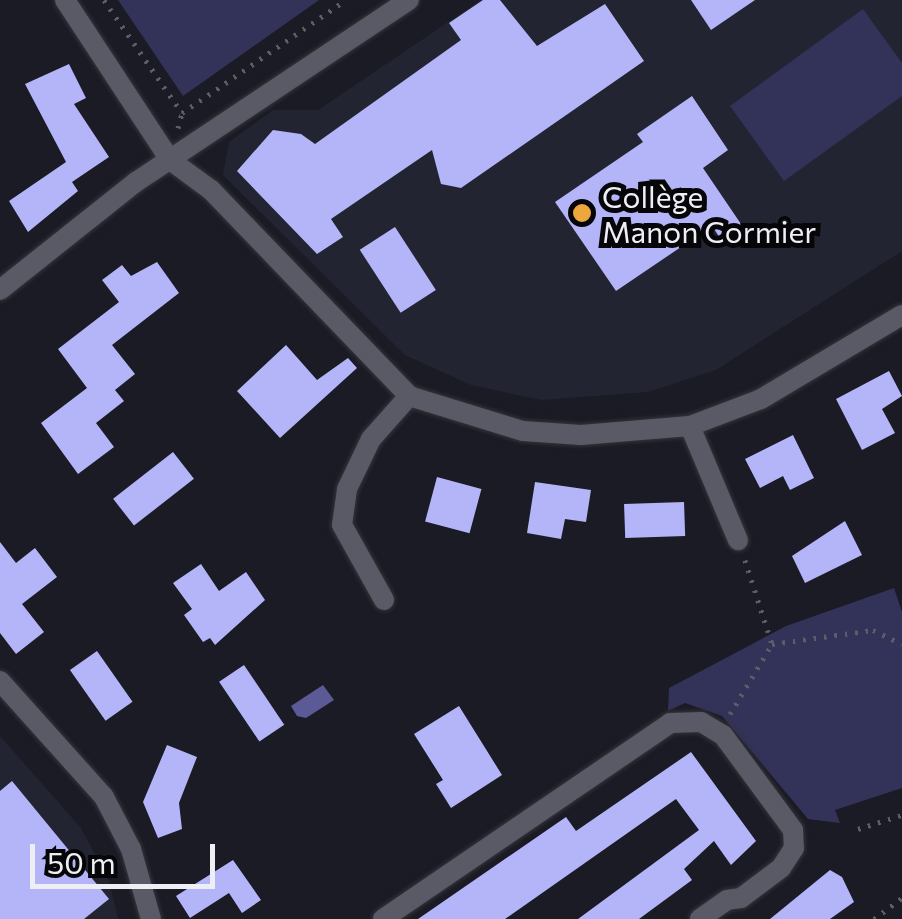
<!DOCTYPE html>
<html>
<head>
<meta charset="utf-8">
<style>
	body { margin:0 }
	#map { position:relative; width:902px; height:919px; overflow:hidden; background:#1a1b24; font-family:Commissioner,sans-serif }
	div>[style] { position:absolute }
	.built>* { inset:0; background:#232432 }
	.green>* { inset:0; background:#333258 }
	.water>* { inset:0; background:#5b5a96 }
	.building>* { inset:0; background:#b4b5f8; transform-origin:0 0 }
	.path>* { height:5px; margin-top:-2.5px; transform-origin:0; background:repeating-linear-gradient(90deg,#5d5d66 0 2.5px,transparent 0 10.5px) }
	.roads { filter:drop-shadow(0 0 2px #34343b) drop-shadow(0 0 2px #34343b) }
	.minor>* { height:20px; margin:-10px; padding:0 10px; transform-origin:10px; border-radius:10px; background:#5a5a66 }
	.dots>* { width:28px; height:28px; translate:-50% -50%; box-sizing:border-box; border:5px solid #060609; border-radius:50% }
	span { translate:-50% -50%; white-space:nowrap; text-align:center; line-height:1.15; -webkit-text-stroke:10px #060609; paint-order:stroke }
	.poi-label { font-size:30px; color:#eeeef5 }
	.left { translate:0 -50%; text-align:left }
	.scale { position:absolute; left:30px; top:844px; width:185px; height:45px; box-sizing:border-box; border:5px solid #eeeef5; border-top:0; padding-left:12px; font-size:30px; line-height:35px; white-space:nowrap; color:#eeeef5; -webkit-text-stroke:8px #060609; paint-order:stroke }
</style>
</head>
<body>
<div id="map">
	<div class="built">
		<div style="clip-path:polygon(481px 0,902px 0,902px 251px,716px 370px,648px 392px,541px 400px,471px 385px,405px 355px,223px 175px,229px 142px,273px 110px,318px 110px)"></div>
		<div style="clip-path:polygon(0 736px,81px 828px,109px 881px,118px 919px,0 919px)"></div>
	</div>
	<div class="green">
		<div style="clip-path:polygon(118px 0,319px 0,183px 96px)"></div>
		<div style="clip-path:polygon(863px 9px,902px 63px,902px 96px,784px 181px,730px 106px)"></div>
		<div style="clip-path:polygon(894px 588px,902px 612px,902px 788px,835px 810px,840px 823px,808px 819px,722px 716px,685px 703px,668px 711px,669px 688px,786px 626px)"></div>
	</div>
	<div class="water">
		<div style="clip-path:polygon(323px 685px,334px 700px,306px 718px,297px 716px,291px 706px)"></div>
	</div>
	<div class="building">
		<div style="clip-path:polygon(483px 0,500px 0,537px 46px,605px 4px,644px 61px,461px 188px,441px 184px,432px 150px,331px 219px,343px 237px,317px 254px,237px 171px,273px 130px,301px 134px,315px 144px,461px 40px,449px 23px)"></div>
		<div style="clip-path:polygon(691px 0,755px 0,711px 30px)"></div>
		<div style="clip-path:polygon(69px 64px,86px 98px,74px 104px,109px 157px,72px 182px,78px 191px,28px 232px,9px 201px,66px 162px,25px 84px)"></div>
		<div style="clip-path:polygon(692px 96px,728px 150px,703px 168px,743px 227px,722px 241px,712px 226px,616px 291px,555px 202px,643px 142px,637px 134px)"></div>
		<div style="left:395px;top:227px;width:75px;height:42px;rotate:57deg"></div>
		<div style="clip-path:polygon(157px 262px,179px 293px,112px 345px,135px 374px,115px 390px,124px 401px,96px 423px,114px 447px,78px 474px,41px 423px,87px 388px,58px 349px,119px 302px,102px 280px,122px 265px,131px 276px)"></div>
		<div style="clip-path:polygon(286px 345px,317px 380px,348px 358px,357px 368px,280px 438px,237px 391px)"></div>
		<div style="clip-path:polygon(889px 371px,902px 396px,882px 409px,895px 433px,862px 450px,836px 399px)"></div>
		<div style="clip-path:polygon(793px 435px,814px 478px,790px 490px,783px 476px,760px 488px,745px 459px)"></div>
		<div style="left:173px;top:452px;width:34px;height:76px;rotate:52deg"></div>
		<div style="left:437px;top:477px;width:46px;height:46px;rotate:15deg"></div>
		<div style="clip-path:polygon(535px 482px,591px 490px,586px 522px,565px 519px,561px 539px,527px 533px)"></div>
		<div style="left:684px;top:502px;width:34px;height:60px;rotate:88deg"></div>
		<div style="clip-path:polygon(845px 521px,862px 555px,805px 583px,792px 556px)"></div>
		<div style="clip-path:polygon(0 542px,16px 563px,35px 548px,57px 577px,22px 604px,44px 632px,16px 654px,0 633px)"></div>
		<div style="clip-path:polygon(201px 564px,219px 591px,246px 572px,265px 600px,215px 645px,210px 638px,203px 642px,184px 615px,192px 609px,173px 583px)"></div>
		<div style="left:97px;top:651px;width:62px;height:33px;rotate:55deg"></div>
		<div style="left:244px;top:665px;width:72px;height:30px;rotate:56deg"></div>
		<div style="clip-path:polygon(459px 706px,502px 775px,451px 808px,436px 784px,443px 780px,414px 734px)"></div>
		<div style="clip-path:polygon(167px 745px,197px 757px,179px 803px,182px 829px,158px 838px,143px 802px)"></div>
		<div style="clip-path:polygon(691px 752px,756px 841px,731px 865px,714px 841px,684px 869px,692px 880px,639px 919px,578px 919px,699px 830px,676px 799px,505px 919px,418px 919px,566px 817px,576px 831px)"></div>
		<div style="clip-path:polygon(12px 781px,109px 899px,84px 919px,0 919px,0 791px)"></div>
		<div style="clip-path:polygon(233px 860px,261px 900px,242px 913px,229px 893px,190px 918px,176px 896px)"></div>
		<div style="clip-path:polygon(830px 870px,842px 877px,854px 902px,830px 919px,770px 919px)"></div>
	</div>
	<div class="path">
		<div style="left:104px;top:0;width:137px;rotate:55.4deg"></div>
		<div style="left:178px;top:128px;width:16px;rotate:-75deg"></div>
		<div style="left:182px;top:113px;width:199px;rotate:-34.6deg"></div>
		<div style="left:745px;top:560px;width:88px;rotate:72.2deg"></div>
		<div style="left:772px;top:644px;width:102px;rotate:-7.9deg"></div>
		<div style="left:873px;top:630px;width:32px;rotate:26deg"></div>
		<div style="left:730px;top:714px;width:82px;rotate:-59deg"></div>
		<div style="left:858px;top:829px;width:46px;rotate:-17.7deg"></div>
		<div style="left:874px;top:919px;width:35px;rotate:-37deg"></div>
	</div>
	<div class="roads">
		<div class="minor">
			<div style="left:65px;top:0;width:191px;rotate:56.7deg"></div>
			<div style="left:170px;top:160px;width:51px;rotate:36.2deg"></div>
			<div style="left:211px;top:190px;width:286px;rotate:46.1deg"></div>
			<div style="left:409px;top:396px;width:119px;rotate:17.1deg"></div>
			<div style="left:523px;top:431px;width:58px;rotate:3.9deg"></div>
			<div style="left:581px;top:435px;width:109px;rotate:-4.7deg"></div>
			<div style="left:690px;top:426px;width:76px;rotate:-20.8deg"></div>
			<div style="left:761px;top:399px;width:164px;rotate:-30.8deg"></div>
			<div style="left:0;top:290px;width:174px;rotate:-38.5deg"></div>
			<div style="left:136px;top:182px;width:328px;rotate:-33.7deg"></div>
			<div style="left:690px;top:426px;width:124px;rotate:67.2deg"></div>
			<div style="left:384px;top:600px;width:86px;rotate:-119.2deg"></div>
			<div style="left:342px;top:525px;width:36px;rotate:-82deg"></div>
			<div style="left:347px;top:489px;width:55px;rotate:-64.4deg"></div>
			<div style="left:371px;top:439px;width:57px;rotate:-48.5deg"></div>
			<div style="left:0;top:681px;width:156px;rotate:48.1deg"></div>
			<div style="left:104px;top:797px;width:59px;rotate:62.6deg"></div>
			<div style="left:131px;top:849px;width:73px;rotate:74.1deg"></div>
			<div style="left:383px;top:919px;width:348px;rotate:-34.3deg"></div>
			<div style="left:670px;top:723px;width:31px;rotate:-2deg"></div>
			<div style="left:701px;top:722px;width:26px;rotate:31deg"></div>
			<div style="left:723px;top:735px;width:118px;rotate:53.6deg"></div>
			<div style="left:793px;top:830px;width:18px;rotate:87deg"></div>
			<div style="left:794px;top:848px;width:24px;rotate:123deg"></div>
			<div style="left:781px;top:868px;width:50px;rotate:143.1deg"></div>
			<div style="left:741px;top:898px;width:14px;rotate:172deg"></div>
			<div style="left:727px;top:900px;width:33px;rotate:145deg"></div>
		</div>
	</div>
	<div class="dots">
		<div style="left:582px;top:213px;background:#eea73d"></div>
	</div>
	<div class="poi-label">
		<span class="left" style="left:602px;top:213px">Collège<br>Manon Cormier</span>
	</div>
	<div class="scale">50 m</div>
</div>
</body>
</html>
